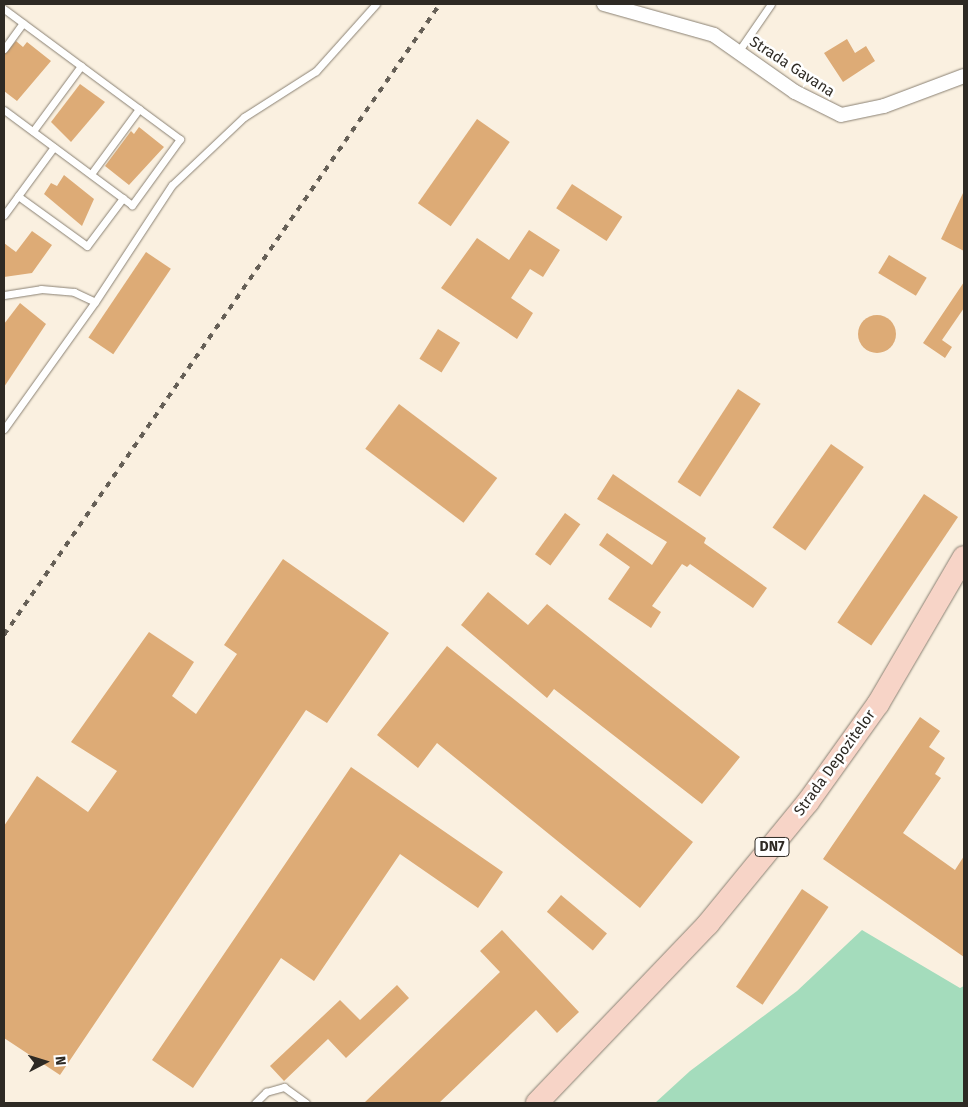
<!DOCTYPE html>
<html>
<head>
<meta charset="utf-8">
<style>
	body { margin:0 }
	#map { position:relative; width:968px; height:1107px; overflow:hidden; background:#faf0e0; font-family:"Fira Sans",sans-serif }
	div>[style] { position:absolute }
	.green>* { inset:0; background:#a4dcbc }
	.building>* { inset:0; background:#ddab76; transform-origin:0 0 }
	.round { border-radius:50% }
	.roads { filter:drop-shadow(0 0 1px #8a8173) drop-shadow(0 0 1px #8a8173) }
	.lane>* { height:7px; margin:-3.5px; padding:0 3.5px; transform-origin:3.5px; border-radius:3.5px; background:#fff }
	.street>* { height:14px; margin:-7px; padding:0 7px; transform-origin:7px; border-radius:7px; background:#fff }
	.primary>* { height:22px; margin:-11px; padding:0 11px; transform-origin:11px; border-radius:11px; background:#f7d4c7 }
	.rail>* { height:4px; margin-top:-2px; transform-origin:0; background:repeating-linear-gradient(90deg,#655f56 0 6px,transparent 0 12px) }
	span { translate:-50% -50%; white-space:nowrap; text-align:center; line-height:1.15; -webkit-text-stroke:5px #fff; paint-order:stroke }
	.shield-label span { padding:1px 4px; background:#fff; border:1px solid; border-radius:4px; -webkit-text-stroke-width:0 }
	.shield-label { font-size:14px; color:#2e2a24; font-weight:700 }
	.street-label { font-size:15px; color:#2e2a24 }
	.frame { position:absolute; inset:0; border:5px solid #2e2a24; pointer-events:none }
	.north { position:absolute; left:20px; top:1037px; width:50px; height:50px; -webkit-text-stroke:4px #fff; paint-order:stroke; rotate:85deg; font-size:14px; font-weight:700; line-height:20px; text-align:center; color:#2e2a24 }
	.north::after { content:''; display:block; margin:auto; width:18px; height:22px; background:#2e2a24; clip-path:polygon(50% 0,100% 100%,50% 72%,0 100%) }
</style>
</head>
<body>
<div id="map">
	<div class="green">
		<div style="clip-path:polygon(862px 930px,960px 988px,964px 986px,964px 1103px,655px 1103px,690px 1071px,797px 991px)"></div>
	</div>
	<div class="building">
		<div style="clip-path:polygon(847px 39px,855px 53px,866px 46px,875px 61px,843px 82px,824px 53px)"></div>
		<div style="clip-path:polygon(16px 41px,23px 47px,27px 42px,51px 61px,17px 101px,4px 91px,4px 55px)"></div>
		<div style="clip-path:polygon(80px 84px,105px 102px,71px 142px,51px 122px)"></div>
		<div style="left:477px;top:119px;width:40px;height:103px;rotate:35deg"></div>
		<div style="clip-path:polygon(139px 127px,164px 147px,129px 185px,105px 166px,131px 131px,134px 134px)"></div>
		<div style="clip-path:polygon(64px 175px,94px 199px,82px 226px,44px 194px,51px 183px,57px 186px)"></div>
		<div style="left:572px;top:184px;width:60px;height:29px;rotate:33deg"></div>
		<div style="clip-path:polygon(964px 191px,964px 251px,941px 239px)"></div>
		<div style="clip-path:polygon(529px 230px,560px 250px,543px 277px,530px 269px,511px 298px,533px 313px,517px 339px,441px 288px,477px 238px,509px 260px)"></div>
		<div style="clip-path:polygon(32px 231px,52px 245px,32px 273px,4px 277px,4px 243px,16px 252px)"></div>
		<div style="left:146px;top:252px;width:30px;height:103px;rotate:34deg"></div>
		<div style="left:889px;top:255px;width:44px;height:21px;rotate:31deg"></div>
		<div style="clip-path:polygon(964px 282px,964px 308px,942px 340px,952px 347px,945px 358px,923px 343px)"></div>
		<div style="clip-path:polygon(20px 303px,46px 324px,4px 387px,4px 324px)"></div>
		<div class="round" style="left:858px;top:315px;width:38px;height:38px"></div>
		<div style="left:438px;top:329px;width:26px;height:35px;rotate:32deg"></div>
		<div style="left:738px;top:389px;width:27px;height:111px;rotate:33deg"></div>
		<div style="left:399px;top:404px;width:123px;height:56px;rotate:37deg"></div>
		<div style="left:831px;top:444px;width:40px;height:102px;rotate:35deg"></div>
		<div style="clip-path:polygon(613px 474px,706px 538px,704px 543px,767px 588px,753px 608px,690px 564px,687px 567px,682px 564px,652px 606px,661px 612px,651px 628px,608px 599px,630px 567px,599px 545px,607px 533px,652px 565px,667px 542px,597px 499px)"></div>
		<div style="left:924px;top:494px;width:41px;height:155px;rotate:34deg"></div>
		<div style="left:565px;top:513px;width:19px;height:51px;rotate:36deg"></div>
		<div style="clip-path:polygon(283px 559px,389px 633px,327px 723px,306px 710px,60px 1075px,4px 1038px,4px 826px,37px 776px,88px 812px,117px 771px,71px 742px,149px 632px,194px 662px,172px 696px,196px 714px,237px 654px,224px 645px)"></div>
		<div style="clip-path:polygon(488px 592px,528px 625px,547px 604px,740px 757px,702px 804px,554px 689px,547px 698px,461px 625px)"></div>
		<div style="clip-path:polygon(447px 646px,693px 842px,640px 908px,437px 743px,418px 768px,377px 735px)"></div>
		<div style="clip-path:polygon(920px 717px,940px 731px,929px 747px,945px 758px,935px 774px,941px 778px,903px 833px,955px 870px,964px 856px,964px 957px,823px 859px)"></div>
		<div style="clip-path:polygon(351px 767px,503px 872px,478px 908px,400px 854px,314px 981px,281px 958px,193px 1088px,152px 1060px)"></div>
		<div style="left:802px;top:889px;width:32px;height:118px;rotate:34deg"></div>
		<div style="left:561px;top:895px;width:60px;height:22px;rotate:40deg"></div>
		<div style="clip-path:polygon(502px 930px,579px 1012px,557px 1033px,536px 1010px,439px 1103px,364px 1103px,500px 972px,480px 951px)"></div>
		<div style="clip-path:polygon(397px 985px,409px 998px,346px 1058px,328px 1039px,284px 1081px,270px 1066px,340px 1000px,360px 1020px)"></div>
	</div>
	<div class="roads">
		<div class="lane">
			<div style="left:4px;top:9px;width:219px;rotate:36.5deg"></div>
			<div style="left:180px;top:139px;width:82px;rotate:126deg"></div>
			<div style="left:132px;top:205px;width:159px;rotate:-143.4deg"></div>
			<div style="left:4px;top:49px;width:32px;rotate:-54deg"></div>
			<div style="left:738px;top:52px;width:58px;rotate:-55.5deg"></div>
			<div style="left:33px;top:131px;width:81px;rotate:-53.6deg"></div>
			<div style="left:91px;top:174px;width:81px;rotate:-53.6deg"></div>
			<div style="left:18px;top:196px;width:85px;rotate:35.9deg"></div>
			<div style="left:87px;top:246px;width:60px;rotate:-53.1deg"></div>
			<div style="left:4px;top:215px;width:84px;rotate:-53.7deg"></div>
			<div style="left:4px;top:295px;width:37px;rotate:-9deg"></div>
			<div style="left:41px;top:289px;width:33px;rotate:5deg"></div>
			<div style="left:74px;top:292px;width:23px;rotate:25deg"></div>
			<div style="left:4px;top:429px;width:156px;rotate:-54.4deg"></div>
			<div style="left:95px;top:302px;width:140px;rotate:-56.7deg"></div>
			<div style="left:172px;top:185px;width:99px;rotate:-43.4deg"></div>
			<div style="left:244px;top:117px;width:85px;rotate:-32.6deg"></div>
			<div style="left:316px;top:71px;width:90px;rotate:-48.2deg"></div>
			<div style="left:255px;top:1103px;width:16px;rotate:-45deg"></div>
			<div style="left:266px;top:1092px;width:19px;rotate:-16deg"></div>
			<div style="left:284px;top:1087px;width:27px;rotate:36deg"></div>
		</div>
		<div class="street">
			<div style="left:604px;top:4px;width:114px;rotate:15.7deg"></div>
			<div style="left:714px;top:35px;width:99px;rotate:35.1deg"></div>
			<div style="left:795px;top:92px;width:51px;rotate:26.6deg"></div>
			<div style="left:841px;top:115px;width:44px;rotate:-11.8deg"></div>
			<div style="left:884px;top:106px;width:85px;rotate:-20.6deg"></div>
		</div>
		<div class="primary">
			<div style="left:537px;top:1103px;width:248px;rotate:-46.3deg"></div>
			<div style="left:708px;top:924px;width:158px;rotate:-50.7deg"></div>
			<div style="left:808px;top:802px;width:120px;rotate:-54.5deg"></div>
			<div style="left:878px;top:704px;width:170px;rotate:-59.7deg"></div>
		</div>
	</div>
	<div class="rail">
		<div style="left:4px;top:635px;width:767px;rotate:-55.36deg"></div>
	</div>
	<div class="shield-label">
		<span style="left:772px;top:847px">DN7</span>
	</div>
	<div class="street-label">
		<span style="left:792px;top:67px;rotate:33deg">Strada Gavana</span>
		<span style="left:835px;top:763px;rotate:-54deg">Strada Depozitelor</span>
	</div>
	<div class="frame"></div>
	<div class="north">N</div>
</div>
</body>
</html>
